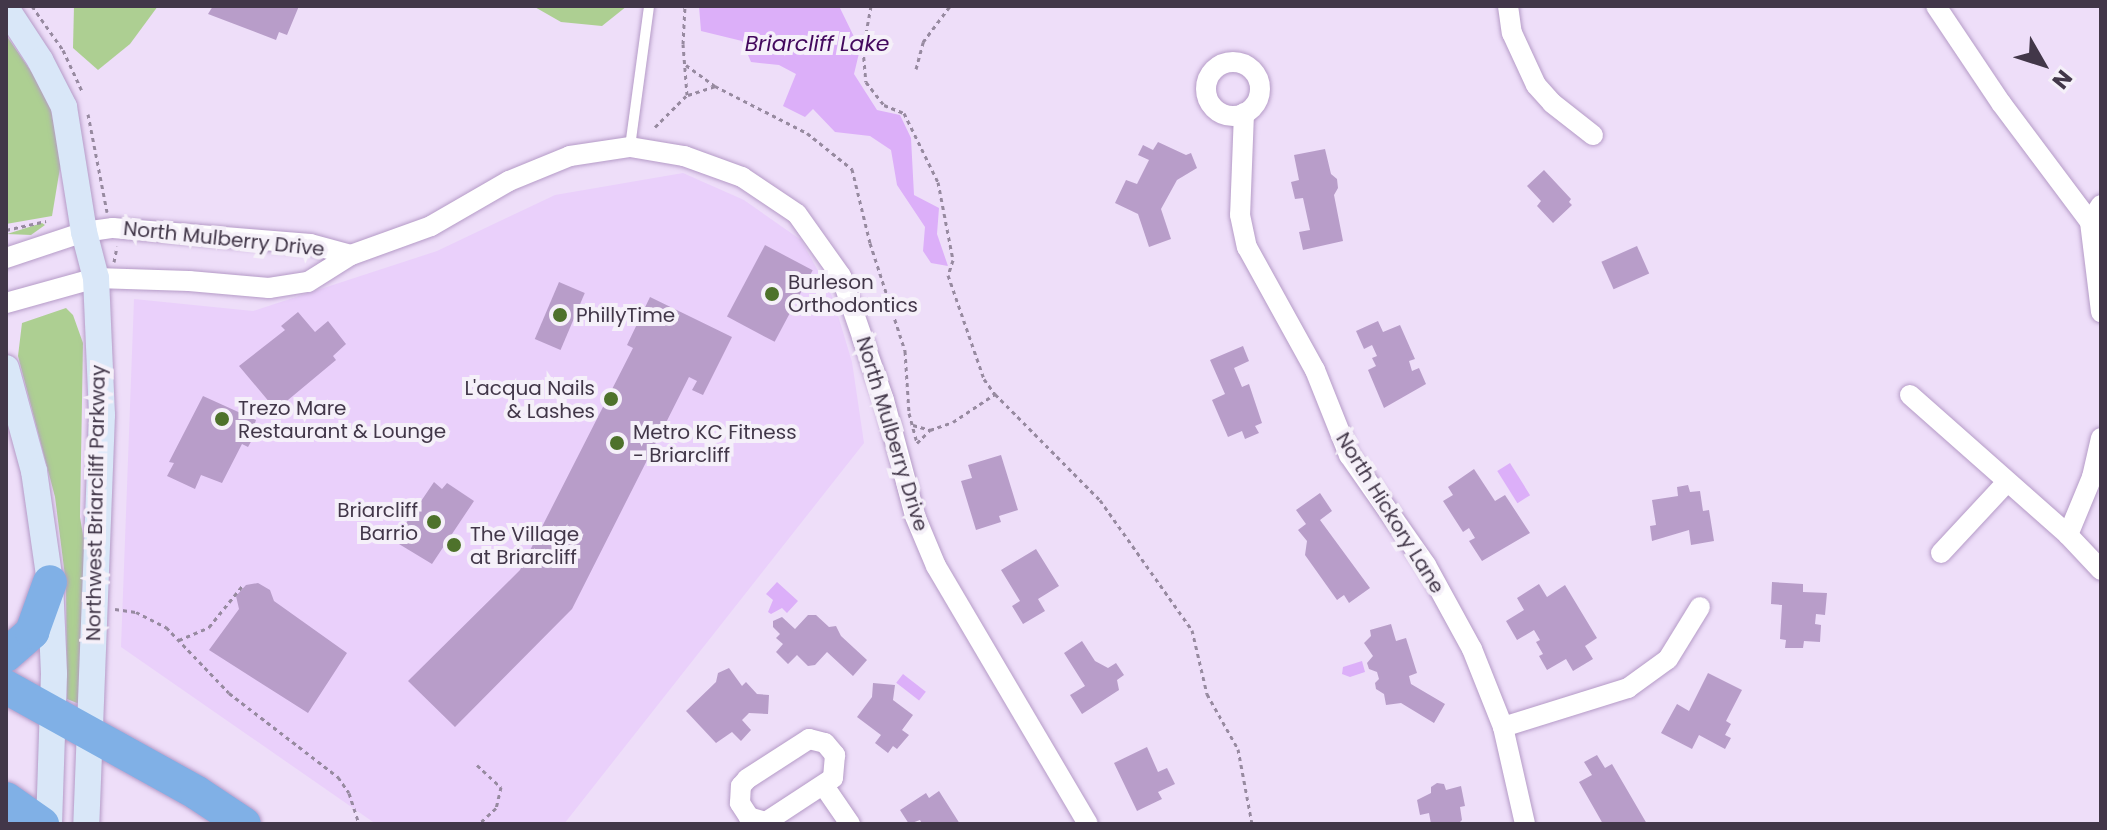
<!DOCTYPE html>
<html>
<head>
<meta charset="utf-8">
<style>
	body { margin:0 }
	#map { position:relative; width:2107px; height:830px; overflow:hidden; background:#eedef9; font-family:Poppins,sans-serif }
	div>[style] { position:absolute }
	.built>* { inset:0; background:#ead0fb }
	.green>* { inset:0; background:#adcf92 }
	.water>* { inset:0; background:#dcaff9; transform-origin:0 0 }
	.building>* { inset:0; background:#b89dc9; transform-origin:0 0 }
	.path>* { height:3px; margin-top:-1.5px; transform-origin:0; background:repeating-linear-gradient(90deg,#978aa0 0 4px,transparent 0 8px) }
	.roads { filter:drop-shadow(0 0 2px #b59bc7) drop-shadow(0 0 2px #b59bc7) }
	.service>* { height:10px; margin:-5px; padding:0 5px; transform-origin:5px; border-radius:5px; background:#fff }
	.minor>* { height:20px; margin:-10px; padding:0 10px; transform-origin:10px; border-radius:10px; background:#fff }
	.minor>.ring { margin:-10px; padding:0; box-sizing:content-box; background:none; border:20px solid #fff; border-radius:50% }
	.secondary>* { height:26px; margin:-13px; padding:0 13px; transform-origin:13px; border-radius:13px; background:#d9e7f8 }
	.motorway>* { height:34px; margin:-17px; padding:0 17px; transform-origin:17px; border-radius:17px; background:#80b0e6 }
	.dots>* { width:22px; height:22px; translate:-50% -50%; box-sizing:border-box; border:4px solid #f5f0f9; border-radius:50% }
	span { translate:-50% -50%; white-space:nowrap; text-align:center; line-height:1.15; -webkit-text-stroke:8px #f5f0f9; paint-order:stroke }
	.street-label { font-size:20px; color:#423749 }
	.poi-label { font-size:20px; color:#423749 }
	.left { translate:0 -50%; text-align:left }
	.right { translate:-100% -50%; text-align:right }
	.water-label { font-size:22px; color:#43095d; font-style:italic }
	.frame { position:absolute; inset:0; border:8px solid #423749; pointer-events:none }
	.north { position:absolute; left:2003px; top:24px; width:80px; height:80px; -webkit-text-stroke:6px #f5f0f9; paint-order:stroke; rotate:129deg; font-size:22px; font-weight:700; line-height:32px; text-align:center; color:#423749 }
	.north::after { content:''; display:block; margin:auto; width:28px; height:36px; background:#423749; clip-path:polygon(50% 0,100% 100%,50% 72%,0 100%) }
</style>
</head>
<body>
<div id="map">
	<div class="built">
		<div style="clip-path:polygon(683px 173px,744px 200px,801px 240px,832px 296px,852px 362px,864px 443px,564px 824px,376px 824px,121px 647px,134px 299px,253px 311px,437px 251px,555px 195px)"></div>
	</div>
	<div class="green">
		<div style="clip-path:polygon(74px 6px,158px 6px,130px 44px,98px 70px,73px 48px)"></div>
		<div style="clip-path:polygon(533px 6px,627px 6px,602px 26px,561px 22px)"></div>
		<div style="clip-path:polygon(6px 35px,41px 86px,50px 105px,61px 162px,52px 216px,6px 224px)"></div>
		<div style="clip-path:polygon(42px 223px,45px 225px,31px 235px,7px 234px)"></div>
		<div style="clip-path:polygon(66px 308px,73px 315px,83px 343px,80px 517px,87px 559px,82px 705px,67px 699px,66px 584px,55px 497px,18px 356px,22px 323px)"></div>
	</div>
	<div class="water">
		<div style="clip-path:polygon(699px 6px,839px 6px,860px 49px,854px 74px,877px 110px,900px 115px,911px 138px,914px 195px,939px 208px,937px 234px,948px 266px,931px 263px,923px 251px,925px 227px,897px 185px,891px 150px,870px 136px,835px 132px,813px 109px,805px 117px,783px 106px,796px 74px,779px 65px,751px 62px,742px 41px,701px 31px)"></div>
		<div style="left:1510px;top:463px;width:38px;height:15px;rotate:58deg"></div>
		<div style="clip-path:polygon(777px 582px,798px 601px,787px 613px,782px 608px,771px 614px,768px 612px,773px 600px,766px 594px)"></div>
		<div style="clip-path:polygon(1362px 661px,1365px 672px,1350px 677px,1342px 674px,1343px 667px)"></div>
		<div style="left:903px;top:674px;width:29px;height:11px;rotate:38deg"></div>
	</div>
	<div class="building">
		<div style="clip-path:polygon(213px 6px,299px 6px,287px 35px,279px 32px,276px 40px,208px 14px)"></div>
		<div style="clip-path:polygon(1158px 142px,1186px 155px,1191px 153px,1197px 168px,1177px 180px,1161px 209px,1171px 239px,1149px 247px,1138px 214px,1115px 203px,1126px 180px,1137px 184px,1149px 160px,1138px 155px,1143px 145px,1153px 150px)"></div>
		<div style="clip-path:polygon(1325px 149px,1331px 174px,1337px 179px,1338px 188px,1334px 195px,1343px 241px,1303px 250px,1299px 232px,1310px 230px,1303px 198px,1295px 199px,1291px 182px,1299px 180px,1294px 155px)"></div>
		<div style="clip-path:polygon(1544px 170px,1571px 199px,1569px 202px,1572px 205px,1553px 223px,1537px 206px,1541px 201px,1527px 186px)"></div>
		<div style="left:765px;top:245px;width:54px;height:81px;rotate:28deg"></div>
		<div style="left:1637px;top:246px;width:30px;height:39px;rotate:66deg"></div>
		<div style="left:559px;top:282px;width:28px;height:62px;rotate:23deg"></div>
		<div style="clip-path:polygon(650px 297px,732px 337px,703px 395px,692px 390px,697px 381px,689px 377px,572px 609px,455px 727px,408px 681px,520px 570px,633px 348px,627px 345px)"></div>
		<div style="clip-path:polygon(298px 312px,315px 332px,328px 321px,346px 344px,333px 356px,336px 360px,276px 410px,239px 366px,285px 330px,281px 326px)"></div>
		<div style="clip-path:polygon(1378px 321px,1383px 332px,1400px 325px,1415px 359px,1409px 361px,1412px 371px,1419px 368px,1426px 384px,1384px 408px,1368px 370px,1376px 366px,1372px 358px,1377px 356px,1372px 345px,1364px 349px,1356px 331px)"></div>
		<div style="clip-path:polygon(1243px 346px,1249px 361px,1234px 368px,1242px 387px,1249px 384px,1262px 423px,1255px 426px,1259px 433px,1245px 439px,1242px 431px,1228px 437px,1212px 400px,1225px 394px,1210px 360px)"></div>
		<div style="clip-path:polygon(203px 396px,256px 420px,253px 429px,257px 431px,248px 447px,242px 444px,222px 483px,201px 475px,195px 489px,167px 476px,174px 463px,169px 462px)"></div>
		<div style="clip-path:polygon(1001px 455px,1018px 510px,999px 516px,1001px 522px,976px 530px,961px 481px,972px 478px,968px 465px)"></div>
		<div style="clip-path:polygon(1474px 469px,1495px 501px,1505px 495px,1530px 533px,1482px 561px,1469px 541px,1475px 538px,1469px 528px,1463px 532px,1443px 501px,1453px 495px,1448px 487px)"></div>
		<div style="clip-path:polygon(434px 482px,442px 489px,447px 483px,474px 501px,432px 564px,394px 541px)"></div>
		<div style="clip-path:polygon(1688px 485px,1690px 492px,1700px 491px,1703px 511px,1709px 510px,1714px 541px,1691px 545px,1689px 530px,1652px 541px,1650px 526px,1656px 525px,1652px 500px,1678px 496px,1677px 487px)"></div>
		<div style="clip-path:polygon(1320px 493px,1332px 511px,1320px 520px,1370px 588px,1349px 603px,1344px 595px,1337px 600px,1305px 555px,1307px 541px,1298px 530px,1306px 524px,1296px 510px)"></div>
		<div style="clip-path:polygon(1036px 549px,1059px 586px,1038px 599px,1045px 611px,1023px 624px,1012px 606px,1020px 601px,1001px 570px)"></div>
		<div style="clip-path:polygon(1772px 582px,1803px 584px,1803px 592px,1827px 593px,1825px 615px,1816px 614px,1815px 624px,1821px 625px,1820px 642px,1804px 641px,1803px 648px,1785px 648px,1786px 640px,1780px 639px,1782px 605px,1771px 604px)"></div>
		<div style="clip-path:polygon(258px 583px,270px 590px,274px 601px,347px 653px,308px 713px,209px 650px,239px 609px,236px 596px,246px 585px)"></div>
		<div style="clip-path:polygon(1539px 584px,1547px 597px,1565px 585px,1597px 638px,1585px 646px,1593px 659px,1573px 671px,1566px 659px,1547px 670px,1539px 656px,1543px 654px,1536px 642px,1540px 640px,1534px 630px,1517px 640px,1506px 621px,1524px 610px,1517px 598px)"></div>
		<div style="clip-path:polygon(808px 615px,816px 615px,829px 627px,836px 626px,841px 636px,867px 660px,853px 676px,827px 652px,815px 665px,808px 666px,797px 655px,788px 664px,776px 652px,783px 644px,776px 638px,780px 634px,773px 627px,773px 621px,782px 617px,795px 629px)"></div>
		<div style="clip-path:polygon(1391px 624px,1396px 641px,1406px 638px,1417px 673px,1409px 676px,1411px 684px,1445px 704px,1434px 723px,1401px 703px,1386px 705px,1384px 694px,1376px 689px,1375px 683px,1379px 679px,1377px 672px,1369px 669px,1367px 663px,1373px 656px,1364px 643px,1371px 636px,1370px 630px)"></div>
		<div style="clip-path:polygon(1082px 641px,1095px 661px,1108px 668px,1116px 663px,1124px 675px,1117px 680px,1119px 690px,1082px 714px,1070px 695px,1085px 686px,1064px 653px)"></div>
		<div style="clip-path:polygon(729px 668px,742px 686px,746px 682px,757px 694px,769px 695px,768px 714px,749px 713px,742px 720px,751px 730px,741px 741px,732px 732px,716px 743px,686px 711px,716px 682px,718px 673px)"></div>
		<div style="clip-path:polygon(1708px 673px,1742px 690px,1726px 721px,1731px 724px,1725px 735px,1731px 738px,1725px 749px,1699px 735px,1692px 749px,1661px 733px,1677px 704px,1689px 711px)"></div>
		<div style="clip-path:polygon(873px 683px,895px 685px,893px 700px,913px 715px,902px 730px,909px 735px,897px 749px,893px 746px,888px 753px,875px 743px,881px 735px,857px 717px,872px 697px)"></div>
		<div style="clip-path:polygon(1147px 747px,1158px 772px,1167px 768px,1175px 784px,1158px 792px,1162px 799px,1137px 811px,1114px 763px)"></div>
		<div style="clip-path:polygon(1597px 755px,1605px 768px,1612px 764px,1647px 824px,1603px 824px,1579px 782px,1592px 775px,1584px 762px)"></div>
		<div style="clip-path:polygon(1437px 783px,1444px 784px,1446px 790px,1461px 786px,1465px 806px,1460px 807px,1462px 820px,1458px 824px,1431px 824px,1429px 813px,1420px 815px,1417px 800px,1431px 793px,1431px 787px)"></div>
		<div style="clip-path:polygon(939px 791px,960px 824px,922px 824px,920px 820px,909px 824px,900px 810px,926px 793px,929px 798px)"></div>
	</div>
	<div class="path">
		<div style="left:32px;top:6px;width:54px;rotate:54.8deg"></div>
		<div style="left:63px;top:50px;width:45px;rotate:65.1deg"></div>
		<div style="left:871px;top:6px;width:44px;rotate:100.5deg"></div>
		<div style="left:863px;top:49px;width:33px;rotate:85deg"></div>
		<div style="left:866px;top:82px;width:29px;rotate:52deg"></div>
		<div style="left:884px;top:105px;width:22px;rotate:22deg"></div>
		<div style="left:904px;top:113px;width:77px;rotate:63.8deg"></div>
		<div style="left:938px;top:182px;width:79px;rotate:79.1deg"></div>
		<div style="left:953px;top:260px;width:16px;rotate:108deg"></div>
		<div style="left:948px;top:275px;width:110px;rotate:70.9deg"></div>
		<div style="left:984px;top:379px;width:19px;rotate:54deg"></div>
		<div style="left:995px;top:394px;width:149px;rotate:45.3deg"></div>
		<div style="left:1100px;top:500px;width:159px;rotate:54.7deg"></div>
		<div style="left:1192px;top:630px;width:66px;rotate:76.8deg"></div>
		<div style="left:1207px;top:694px;width:63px;rotate:60.6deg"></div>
		<div style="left:1238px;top:749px;width:76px;rotate:79.4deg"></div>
		<div style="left:686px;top:65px;width:36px;rotate:36deg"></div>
		<div style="left:715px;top:86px;width:103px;rotate:27.1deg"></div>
		<div style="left:807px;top:133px;width:58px;rotate:38.7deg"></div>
		<div style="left:852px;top:169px;width:76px;rotate:76.3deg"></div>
		<div style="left:870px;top:243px;width:114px;rotate:72deg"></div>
		<div style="left:905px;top:351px;width:62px;rotate:86.3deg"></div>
		<div style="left:909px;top:413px;width:31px;rotate:75deg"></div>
		<div style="left:917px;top:443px;width:18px;rotate:-45deg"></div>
		<div style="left:916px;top:69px;width:28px;rotate:-75deg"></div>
		<div style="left:923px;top:42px;width:45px;rotate:-53.1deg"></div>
		<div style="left:688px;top:95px;width:28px;rotate:-18deg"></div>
		<div style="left:88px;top:114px;width:100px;rotate:79deg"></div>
		<div style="left:655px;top:127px;width:45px;rotate:-45deg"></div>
		<div style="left:687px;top:95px;width:51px;rotate:-94.5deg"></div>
		<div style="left:683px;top:44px;width:38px;rotate:-87deg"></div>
		<div style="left:6px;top:230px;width:41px;rotate:-12.7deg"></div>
		<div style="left:114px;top:262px;width:16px;rotate:-79deg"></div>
		<div style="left:913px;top:425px;width:18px;rotate:16deg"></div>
		<div style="left:930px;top:430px;width:24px;rotate:-19deg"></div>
		<div style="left:953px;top:422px;width:50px;rotate:-33.7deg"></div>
		<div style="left:115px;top:609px;width:21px;rotate:8deg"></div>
		<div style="left:136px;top:612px;width:34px;rotate:27deg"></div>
		<div style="left:166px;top:627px;width:91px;rotate:46.3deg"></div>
		<div style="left:229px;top:693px;width:138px;rotate:37.6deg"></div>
		<div style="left:338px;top:777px;width:19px;rotate:55deg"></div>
		<div style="left:349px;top:793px;width:33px;rotate:72deg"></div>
		<div style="left:179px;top:640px;width:33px;rotate:-23deg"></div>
		<div style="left:209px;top:627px;width:54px;rotate:-51deg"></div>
		<div style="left:477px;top:765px;width:33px;rotate:43deg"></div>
		<div style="left:501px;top:787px;width:22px;rotate:103deg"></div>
		<div style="left:496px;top:808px;width:23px;rotate:137deg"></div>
	</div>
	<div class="roads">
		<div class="service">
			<div style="left:630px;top:147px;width:142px;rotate:-82.3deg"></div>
		</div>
		<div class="minor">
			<div style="left:1508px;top:6px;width:27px;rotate:82deg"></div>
			<div style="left:1512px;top:33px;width:57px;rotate:65.2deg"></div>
			<div style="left:1536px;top:85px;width:24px;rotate:48deg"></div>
			<div style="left:1552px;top:103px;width:52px;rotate:38deg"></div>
			<div style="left:1936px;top:6px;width:117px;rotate:56.2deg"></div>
			<div style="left:2001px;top:103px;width:149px;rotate:53.2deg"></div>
			<div class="ring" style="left:1206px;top:62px;width:34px;height:34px"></div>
			<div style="left:1244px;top:113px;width:102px;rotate:92.2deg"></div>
			<div style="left:1240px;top:215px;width:33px;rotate:78deg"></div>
			<div style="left:1247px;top:247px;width:141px;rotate:61.1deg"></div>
			<div style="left:1315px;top:370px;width:92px;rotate:68.2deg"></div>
			<div style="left:1349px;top:455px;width:134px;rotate:55deg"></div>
			<div style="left:1426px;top:565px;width:96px;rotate:61.3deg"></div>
			<div style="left:1472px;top:649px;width:84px;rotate:68.3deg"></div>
			<div style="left:1503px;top:727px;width:99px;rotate:77.2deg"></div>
			<div style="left:2101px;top:205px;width:20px;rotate:123deg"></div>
			<div style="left:2090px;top:222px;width:91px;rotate:83deg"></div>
			<div style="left:6px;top:258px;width:82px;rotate:-18.4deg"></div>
			<div style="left:84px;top:232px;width:29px;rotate:-8deg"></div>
			<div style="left:113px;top:228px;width:198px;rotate:4.6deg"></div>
			<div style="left:310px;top:244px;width:42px;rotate:15deg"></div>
			<div style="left:6px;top:303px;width:93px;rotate:-15.5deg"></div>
			<div style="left:96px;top:278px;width:93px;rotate:1.8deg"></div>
			<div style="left:189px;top:281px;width:80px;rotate:5deg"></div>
			<div style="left:269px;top:288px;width:39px;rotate:-9deg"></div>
			<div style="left:308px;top:282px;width:51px;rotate:-32.1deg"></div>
			<div style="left:351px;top:255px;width:85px;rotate:-19.9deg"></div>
			<div style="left:431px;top:226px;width:90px;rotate:-30deg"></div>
			<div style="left:509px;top:181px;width:66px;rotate:-22.3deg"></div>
			<div style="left:570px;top:156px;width:61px;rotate:-8.5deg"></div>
			<div style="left:630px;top:147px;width:55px;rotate:9.5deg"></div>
			<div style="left:684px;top:156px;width:62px;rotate:19.9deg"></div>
			<div style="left:742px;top:177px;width:66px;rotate:33.9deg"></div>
			<div style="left:797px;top:214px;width:76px;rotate:54.6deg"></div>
			<div style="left:841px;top:276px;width:131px;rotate:70.9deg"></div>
			<div style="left:884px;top:400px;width:120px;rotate:75deg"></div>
			<div style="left:915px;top:516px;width:54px;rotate:67.2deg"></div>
			<div style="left:936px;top:566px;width:299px;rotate:59.5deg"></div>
			<div style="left:1910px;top:395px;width:211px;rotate:41.5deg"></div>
			<div style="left:2068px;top:535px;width:48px;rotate:46.7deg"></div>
			<div style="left:2068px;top:535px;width:63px;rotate:-67.5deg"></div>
			<div style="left:2092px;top:477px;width:40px;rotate:-77deg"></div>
			<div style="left:1941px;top:553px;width:97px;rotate:-47.1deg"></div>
			<div style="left:1503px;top:727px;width:131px;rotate:-17.3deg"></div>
			<div style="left:1628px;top:688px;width:49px;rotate:-35.9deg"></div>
			<div style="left:1668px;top:659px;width:61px;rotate:-58.4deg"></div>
			<div style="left:809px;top:739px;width:16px;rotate:14deg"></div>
			<div style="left:825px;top:743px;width:16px;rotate:50deg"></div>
			<div style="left:835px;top:755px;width:23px;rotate:95deg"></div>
			<div style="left:833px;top:778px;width:80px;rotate:146.7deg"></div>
			<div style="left:766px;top:822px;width:18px;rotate:-164deg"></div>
			<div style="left:749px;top:817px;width:17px;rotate:-123deg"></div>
			<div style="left:740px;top:803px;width:17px;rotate:-87deg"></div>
			<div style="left:741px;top:786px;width:9px;rotate:-49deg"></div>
			<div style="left:747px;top:779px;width:74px;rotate:-32.8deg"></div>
			<div style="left:824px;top:786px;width:46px;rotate:55.6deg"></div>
		</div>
		<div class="secondary">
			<div style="left:6px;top:8px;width:62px;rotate:56.8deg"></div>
			<div style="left:40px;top:60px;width:53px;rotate:62.9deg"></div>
			<div style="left:64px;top:107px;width:127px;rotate:80.9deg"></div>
			<div style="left:84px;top:232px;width:48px;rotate:75.4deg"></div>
			<div style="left:96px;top:278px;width:137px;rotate:87.5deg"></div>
			<div style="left:102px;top:415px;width:409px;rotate:92.2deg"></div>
			<div style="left:6px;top:368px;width:107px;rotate:74.8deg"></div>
			<div style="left:34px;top:471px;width:112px;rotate:81.8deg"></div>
			<div style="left:50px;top:582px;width:92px;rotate:87.5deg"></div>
			<div style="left:54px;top:674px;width:150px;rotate:91.9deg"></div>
		</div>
		<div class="motorway">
			<div style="left:6px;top:655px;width:35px;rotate:-41deg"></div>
			<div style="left:32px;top:632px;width:53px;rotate:-70.2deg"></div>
			<div style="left:6px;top:687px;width:218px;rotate:29deg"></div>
			<div style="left:197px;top:793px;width:56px;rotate:33.4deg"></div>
			<div style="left:6px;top:799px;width:44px;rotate:34.8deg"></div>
		</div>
	</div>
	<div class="dots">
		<div style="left:772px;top:294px;background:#4e722b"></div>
		<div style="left:560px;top:315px;background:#4e722b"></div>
		<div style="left:611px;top:399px;background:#4e722b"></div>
		<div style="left:222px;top:419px;background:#4e722b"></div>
		<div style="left:617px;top:443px;background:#4e722b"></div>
		<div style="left:434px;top:522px;background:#4e722b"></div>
		<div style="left:454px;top:545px;background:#4e722b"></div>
	</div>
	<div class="street-label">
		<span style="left:224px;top:239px;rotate:6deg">North Mulberry Drive</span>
		<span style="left:892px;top:434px;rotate:73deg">North Mulberry Drive</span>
		<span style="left:96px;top:503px;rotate:-89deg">Northwest Briarcliff Parkway</span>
		<span style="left:1390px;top:513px;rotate:58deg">North Hickory Lane</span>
	</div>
	<div class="poi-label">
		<span class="left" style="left:788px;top:294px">Burleson<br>Orthodontics</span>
		<span class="left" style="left:576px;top:315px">PhillyTime</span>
		<span class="right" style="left:595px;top:400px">L'acqua Nails<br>&amp; Lashes</span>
		<span class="left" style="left:238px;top:420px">Trezo Mare<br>Restaurant &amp; Lounge</span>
		<span class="left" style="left:633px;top:444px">Metro KC Fitness<br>- Briarcliff</span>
		<span class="right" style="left:418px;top:522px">Briarcliff<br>Barrio</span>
		<span class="left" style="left:470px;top:546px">The Village<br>at Briarcliff</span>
	</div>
	<div class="water-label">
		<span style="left:817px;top:44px">Briarcliff Lake</span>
	</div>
	<div class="frame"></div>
	<div class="north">N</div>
</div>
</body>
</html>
